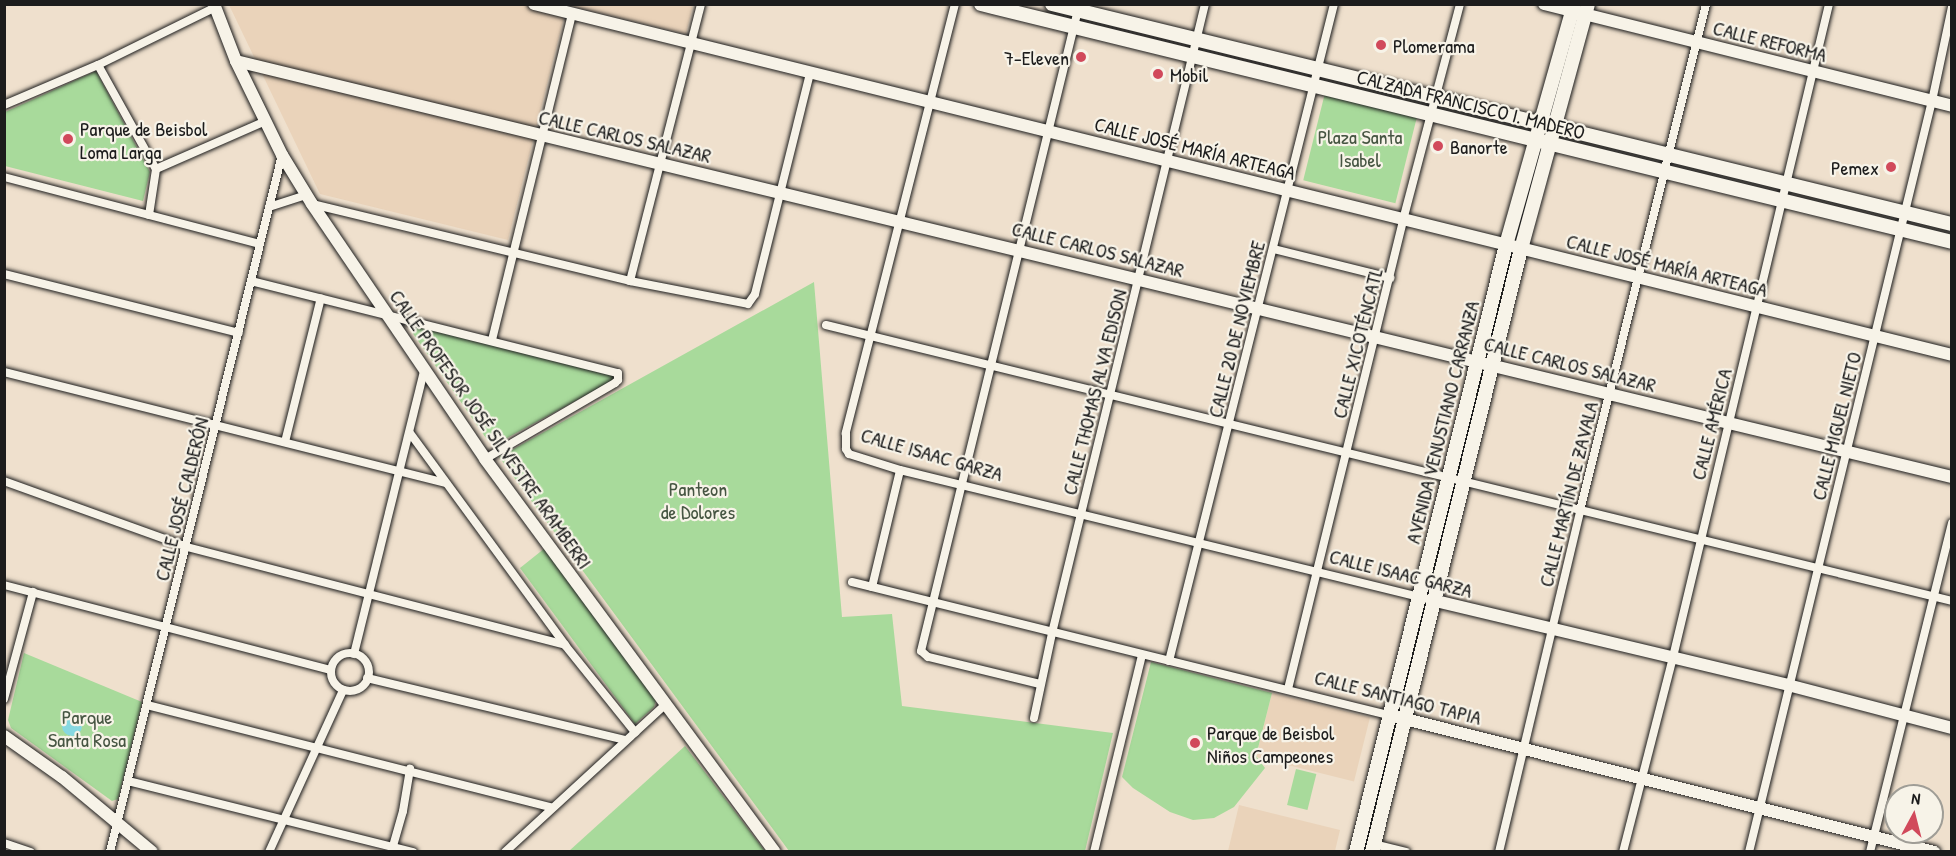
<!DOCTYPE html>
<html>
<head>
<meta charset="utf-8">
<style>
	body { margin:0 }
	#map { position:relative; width:1956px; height:856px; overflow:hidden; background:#efe0cd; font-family:"Patrick Hand",sans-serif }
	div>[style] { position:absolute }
	.built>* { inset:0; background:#ead3ba; transform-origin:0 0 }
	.green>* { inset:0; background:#a8da9b; transform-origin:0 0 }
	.water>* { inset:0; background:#87d8e1 }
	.round { border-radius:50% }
	.roads { filter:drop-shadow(0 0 2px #1c1c1c) drop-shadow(0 0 2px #1c1c1c) }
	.street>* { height:8px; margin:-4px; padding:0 4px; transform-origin:4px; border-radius:4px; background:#f7f3e8 }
	.street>.ring { margin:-4px; padding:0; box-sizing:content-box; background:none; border:8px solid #f7f3e8; border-radius:50% }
	.secondary>* { height:12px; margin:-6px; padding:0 6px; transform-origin:6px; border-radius:6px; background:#f7f3e8 }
	.primary>* { height:14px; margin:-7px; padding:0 7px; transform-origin:7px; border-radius:7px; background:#f7f3e8 }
	.dots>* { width:16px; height:16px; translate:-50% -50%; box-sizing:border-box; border:3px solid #f7f3e8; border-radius:50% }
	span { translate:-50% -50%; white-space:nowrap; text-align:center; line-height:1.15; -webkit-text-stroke:4.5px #f7f3e8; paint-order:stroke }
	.street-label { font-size:20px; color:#1c1c1c }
	.poi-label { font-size:20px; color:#1c1c1c }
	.left { translate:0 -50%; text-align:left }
	.right { translate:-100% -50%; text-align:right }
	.park-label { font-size:20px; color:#465542 }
	.frame { position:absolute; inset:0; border:6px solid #1c1c1c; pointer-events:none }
	.north { position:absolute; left:1884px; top:784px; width:60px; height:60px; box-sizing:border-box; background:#f7f3e8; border:2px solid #9f9d96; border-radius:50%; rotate:7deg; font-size:16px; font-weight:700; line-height:24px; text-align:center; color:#1c1c1c }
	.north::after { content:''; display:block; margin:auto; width:21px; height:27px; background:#d1495b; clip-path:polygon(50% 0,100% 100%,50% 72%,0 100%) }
</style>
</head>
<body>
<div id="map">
	<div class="built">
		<div style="clip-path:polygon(229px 5px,693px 5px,686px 34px,567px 5px,508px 240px,320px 194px)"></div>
		<div style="left:1272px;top:693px;width:101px;height:66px;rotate:14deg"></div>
		<div style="clip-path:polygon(1239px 805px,1340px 830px,1335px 851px,1228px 851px)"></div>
	</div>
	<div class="green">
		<div style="clip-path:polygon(96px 71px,150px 172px,143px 201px,5px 166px,5px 112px)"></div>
		<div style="left:1325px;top:93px;width:95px;height:90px;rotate:14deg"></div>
		<div style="clip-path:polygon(814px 282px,842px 617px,892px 614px,902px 706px,1113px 733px,1085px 851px,789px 851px,499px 457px)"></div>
		<div style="clip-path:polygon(405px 322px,615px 370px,616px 379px,496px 444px,488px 441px)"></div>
		<div style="clip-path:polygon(545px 548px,656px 699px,654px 707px,635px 724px,520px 568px)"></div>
		<div style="clip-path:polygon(24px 653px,142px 702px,118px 799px,112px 801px,11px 728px,8px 720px)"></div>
		<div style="clip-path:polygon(1151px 662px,1272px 693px,1256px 756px,1265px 768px,1234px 807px,1214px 818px,1193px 820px,1170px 812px,1133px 788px,1122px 777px)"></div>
		<div style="clip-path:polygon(685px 746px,765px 851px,569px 851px)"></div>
		<div style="left:1296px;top:769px;width:21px;height:37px;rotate:14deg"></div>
	</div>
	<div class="water">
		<div class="round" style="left:62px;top:716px;width:20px;height:20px"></div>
	</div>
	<div class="roads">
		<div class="street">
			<div style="left:955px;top:4px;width:443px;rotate:104.3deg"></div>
			<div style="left:846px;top:433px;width:16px;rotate:90deg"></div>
			<div style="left:846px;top:449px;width:6px;rotate:59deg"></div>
			<div style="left:849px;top:454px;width:53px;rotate:17.4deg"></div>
			<div style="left:900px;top:470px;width:552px;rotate:13.73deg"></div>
			<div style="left:98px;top:65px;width:119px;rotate:60.9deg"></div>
			<div style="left:4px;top:105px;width:102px;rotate:-23.1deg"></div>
			<div style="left:98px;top:65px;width:131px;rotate:-26.2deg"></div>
			<div style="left:156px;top:169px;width:120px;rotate:-23.6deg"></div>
			<div style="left:4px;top:177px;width:264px;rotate:14.7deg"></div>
			<div style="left:312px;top:204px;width:327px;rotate:13.6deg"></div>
			<div style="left:630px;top:281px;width:120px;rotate:11deg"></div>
			<div style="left:748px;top:304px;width:12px;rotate:-55deg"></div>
			<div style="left:755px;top:294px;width:228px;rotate:-76deg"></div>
			<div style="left:269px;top:207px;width:39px;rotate:-18deg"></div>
			<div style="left:149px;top:215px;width:47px;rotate:-81.3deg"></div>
			<div style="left:1274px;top:249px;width:120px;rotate:14deg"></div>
			<div style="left:4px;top:274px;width:242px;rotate:14.1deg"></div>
			<div style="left:251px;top:281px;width:378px;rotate:14.1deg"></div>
			<div style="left:618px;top:373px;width:7px;rotate:90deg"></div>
			<div style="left:618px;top:380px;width:4px;rotate:135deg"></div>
			<div style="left:615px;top:383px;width:151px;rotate:149.7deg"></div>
			<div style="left:630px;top:281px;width:286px;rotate:-75.6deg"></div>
			<div style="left:826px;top:325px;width:1159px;rotate:13.77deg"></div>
			<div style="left:492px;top:340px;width:336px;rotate:-76.2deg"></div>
			<div style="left:4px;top:372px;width:455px;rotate:14.1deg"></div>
			<div style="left:410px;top:433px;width:263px;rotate:53.8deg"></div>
			<div style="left:565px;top:645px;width:112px;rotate:51.2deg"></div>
			<div style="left:285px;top:442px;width:148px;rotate:-76deg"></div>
			<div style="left:4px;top:481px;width:195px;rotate:19.8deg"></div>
			<div style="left:187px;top:547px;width:390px;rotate:14.5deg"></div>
			<div style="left:852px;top:582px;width:552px;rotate:13.94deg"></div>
			<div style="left:4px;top:585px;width:337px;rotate:14.6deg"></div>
			<div style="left:872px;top:587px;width:120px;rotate:-76.5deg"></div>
			<div class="ring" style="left:331px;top:653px;width:30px;height:30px"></div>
			<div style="left:354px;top:654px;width:292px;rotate:-76.1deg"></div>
			<div style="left:1169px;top:661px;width:677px;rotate:-75.9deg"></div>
			<div style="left:367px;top:678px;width:265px;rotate:13.5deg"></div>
			<div style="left:1040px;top:684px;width:115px;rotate:-166.4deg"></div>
			<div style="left:928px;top:657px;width:9px;rotate:-139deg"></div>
			<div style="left:921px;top:651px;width:664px;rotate:-76.24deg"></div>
			<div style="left:1288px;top:689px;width:483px;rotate:-76.2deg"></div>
			<div style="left:1403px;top:220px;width:223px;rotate:-75.2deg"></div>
			<div style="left:4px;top:699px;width:111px;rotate:-74.8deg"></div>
			<div style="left:147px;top:705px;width:417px;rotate:14.2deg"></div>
			<div style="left:1034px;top:718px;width:87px;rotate:-78deg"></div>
			<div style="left:1052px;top:633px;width:647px;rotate:-76.33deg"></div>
			<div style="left:128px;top:781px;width:294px;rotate:14deg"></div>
			<div style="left:4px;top:843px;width:28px;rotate:19deg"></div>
			<div style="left:1374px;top:844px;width:33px;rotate:14deg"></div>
			<div style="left:393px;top:846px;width:36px;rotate:-74deg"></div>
			<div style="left:403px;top:811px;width:43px;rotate:-80.5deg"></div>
			<div style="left:110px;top:852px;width:718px;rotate:-76.14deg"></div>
			<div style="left:269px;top:852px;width:178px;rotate:-65.4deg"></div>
			<div style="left:505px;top:852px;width:217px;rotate:-42.6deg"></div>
			<div style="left:1094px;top:852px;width:203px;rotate:-76.3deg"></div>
			<div style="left:1499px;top:852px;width:350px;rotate:-76.6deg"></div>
			<div style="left:1580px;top:511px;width:522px;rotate:-76.04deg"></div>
			<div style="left:1623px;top:852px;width:201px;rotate:-75.6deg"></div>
			<div style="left:1673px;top:657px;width:671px;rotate:-76.56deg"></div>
			<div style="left:1749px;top:852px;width:773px;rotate:-76.31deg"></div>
			<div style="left:1932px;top:101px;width:96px;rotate:-78deg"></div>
			<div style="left:1870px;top:852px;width:339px;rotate:-76deg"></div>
		</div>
		<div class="secondary">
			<div style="left:214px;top:4px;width:61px;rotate:68.9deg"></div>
			<div style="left:236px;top:61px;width:105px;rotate:63.9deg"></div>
			<div style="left:282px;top:155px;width:57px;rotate:58.5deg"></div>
			<div style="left:312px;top:204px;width:308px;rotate:55.8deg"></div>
			<div style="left:485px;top:459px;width:488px;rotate:53.6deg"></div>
			<div style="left:534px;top:4px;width:1461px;rotate:13.9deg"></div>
			<div style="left:1544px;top:4px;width:421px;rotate:14deg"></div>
			<div style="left:236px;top:61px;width:1766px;rotate:13.63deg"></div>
			<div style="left:1436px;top:601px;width:362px;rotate:13.4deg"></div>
			<div style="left:1788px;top:685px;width:170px;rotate:14.7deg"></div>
			<div style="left:1397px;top:717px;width:554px;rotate:14.11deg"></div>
			<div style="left:4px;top:736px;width:71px;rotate:35.3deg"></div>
			<div style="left:62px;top:777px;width:117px;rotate:39.8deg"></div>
		</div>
		<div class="primary">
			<div style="left:981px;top:4px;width:1000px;rotate:13.77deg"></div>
			<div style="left:1052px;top:4px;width:926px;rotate:13.74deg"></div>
			<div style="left:1356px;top:852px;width:625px;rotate:-76.12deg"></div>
			<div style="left:1506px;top:245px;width:250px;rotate:-74.2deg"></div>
			<div style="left:1372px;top:852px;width:621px;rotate:-76.12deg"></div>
			<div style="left:1521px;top:249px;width:254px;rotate:-74.7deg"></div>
		</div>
	</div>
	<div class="dots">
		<div style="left:1381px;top:45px;background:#d1495b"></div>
		<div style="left:1081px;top:57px;background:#d1495b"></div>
		<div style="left:1158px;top:74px;background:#d1495b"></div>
		<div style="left:68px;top:139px;background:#d1495b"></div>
		<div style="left:1438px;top:146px;background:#d1495b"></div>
		<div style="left:1891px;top:167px;background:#d1495b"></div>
		<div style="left:1195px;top:743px;background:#d1495b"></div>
	</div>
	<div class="street-label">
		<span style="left:1770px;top:41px;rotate:14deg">CALLE REFORMA</span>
		<span style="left:1471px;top:104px;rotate:14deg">CALZADA FRANCISCO I. MADERO</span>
		<span style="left:625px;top:136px;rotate:13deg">CALLE CARLOS SALAZAR</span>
		<span style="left:1195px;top:148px;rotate:14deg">CALLE JOSÉ MARÍA ARTEAGA</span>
		<span style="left:1098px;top:249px;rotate:14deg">CALLE CARLOS SALAZAR</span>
		<span style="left:1667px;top:265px;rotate:14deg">CALLE JOSÉ MARÍA ARTEAGA</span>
		<span style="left:1236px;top:329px;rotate:-76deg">CALLE 20 DE NOVIEMBRE</span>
		<span style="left:1357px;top:343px;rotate:-76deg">CALLE XICOTÉNCATL</span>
		<span style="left:1570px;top:364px;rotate:14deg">CALLE CARLOS SALAZAR</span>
		<span style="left:1094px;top:392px;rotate:-76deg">CALLE THOMAS ALVA EDISON</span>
		<span style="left:1442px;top:422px;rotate:-76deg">AVENIDA VENUSTIANO CARRANZA</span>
		<span style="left:1711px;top:424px;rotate:-76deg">CALLE AMÉRICA</span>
		<span style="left:1836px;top:426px;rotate:-76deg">CALLE MIGUEL NIETO</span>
		<span style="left:491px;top:429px;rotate:55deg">CALLE PROFESOR JOSÉ SILVESTRE ARAMBERRI</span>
		<span style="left:932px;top:454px;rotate:16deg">CALLE ISAAC GARZA</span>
		<span style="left:1568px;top:494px;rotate:-76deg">CALLE MARTÍN DE ZAVALA</span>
		<span style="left:181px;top:499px;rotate:-76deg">CALLE JOSÉ CALDERÓN</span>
		<span style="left:1401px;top:573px;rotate:14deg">CALLE ISAAC GARZA</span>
		<span style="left:1398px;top:697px;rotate:14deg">CALLE SANTIAGO TAPIA</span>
	</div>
	<div class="poi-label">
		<span class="left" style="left:1393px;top:45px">Plomerama</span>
		<span class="right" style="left:1069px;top:57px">7-Eleven</span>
		<span class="left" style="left:1170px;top:74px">Mobil</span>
		<span class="left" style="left:80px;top:140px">Parque de Beisbol<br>Loma Larga</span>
		<span class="left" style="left:1450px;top:146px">Banorte</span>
		<span class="right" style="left:1879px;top:167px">Pemex</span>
		<span class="left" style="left:1207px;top:744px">Parque de Beisbol<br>Niños Campeones</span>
	</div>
	<div class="park-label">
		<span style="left:1360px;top:148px">Plaza Santa<br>Isabel</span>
		<span style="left:698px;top:500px">Panteon<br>de Dolores</span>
		<span style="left:87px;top:728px">Parque<br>Santa Rosa</span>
	</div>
	<div class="frame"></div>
	<div class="north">N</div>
</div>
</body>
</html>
